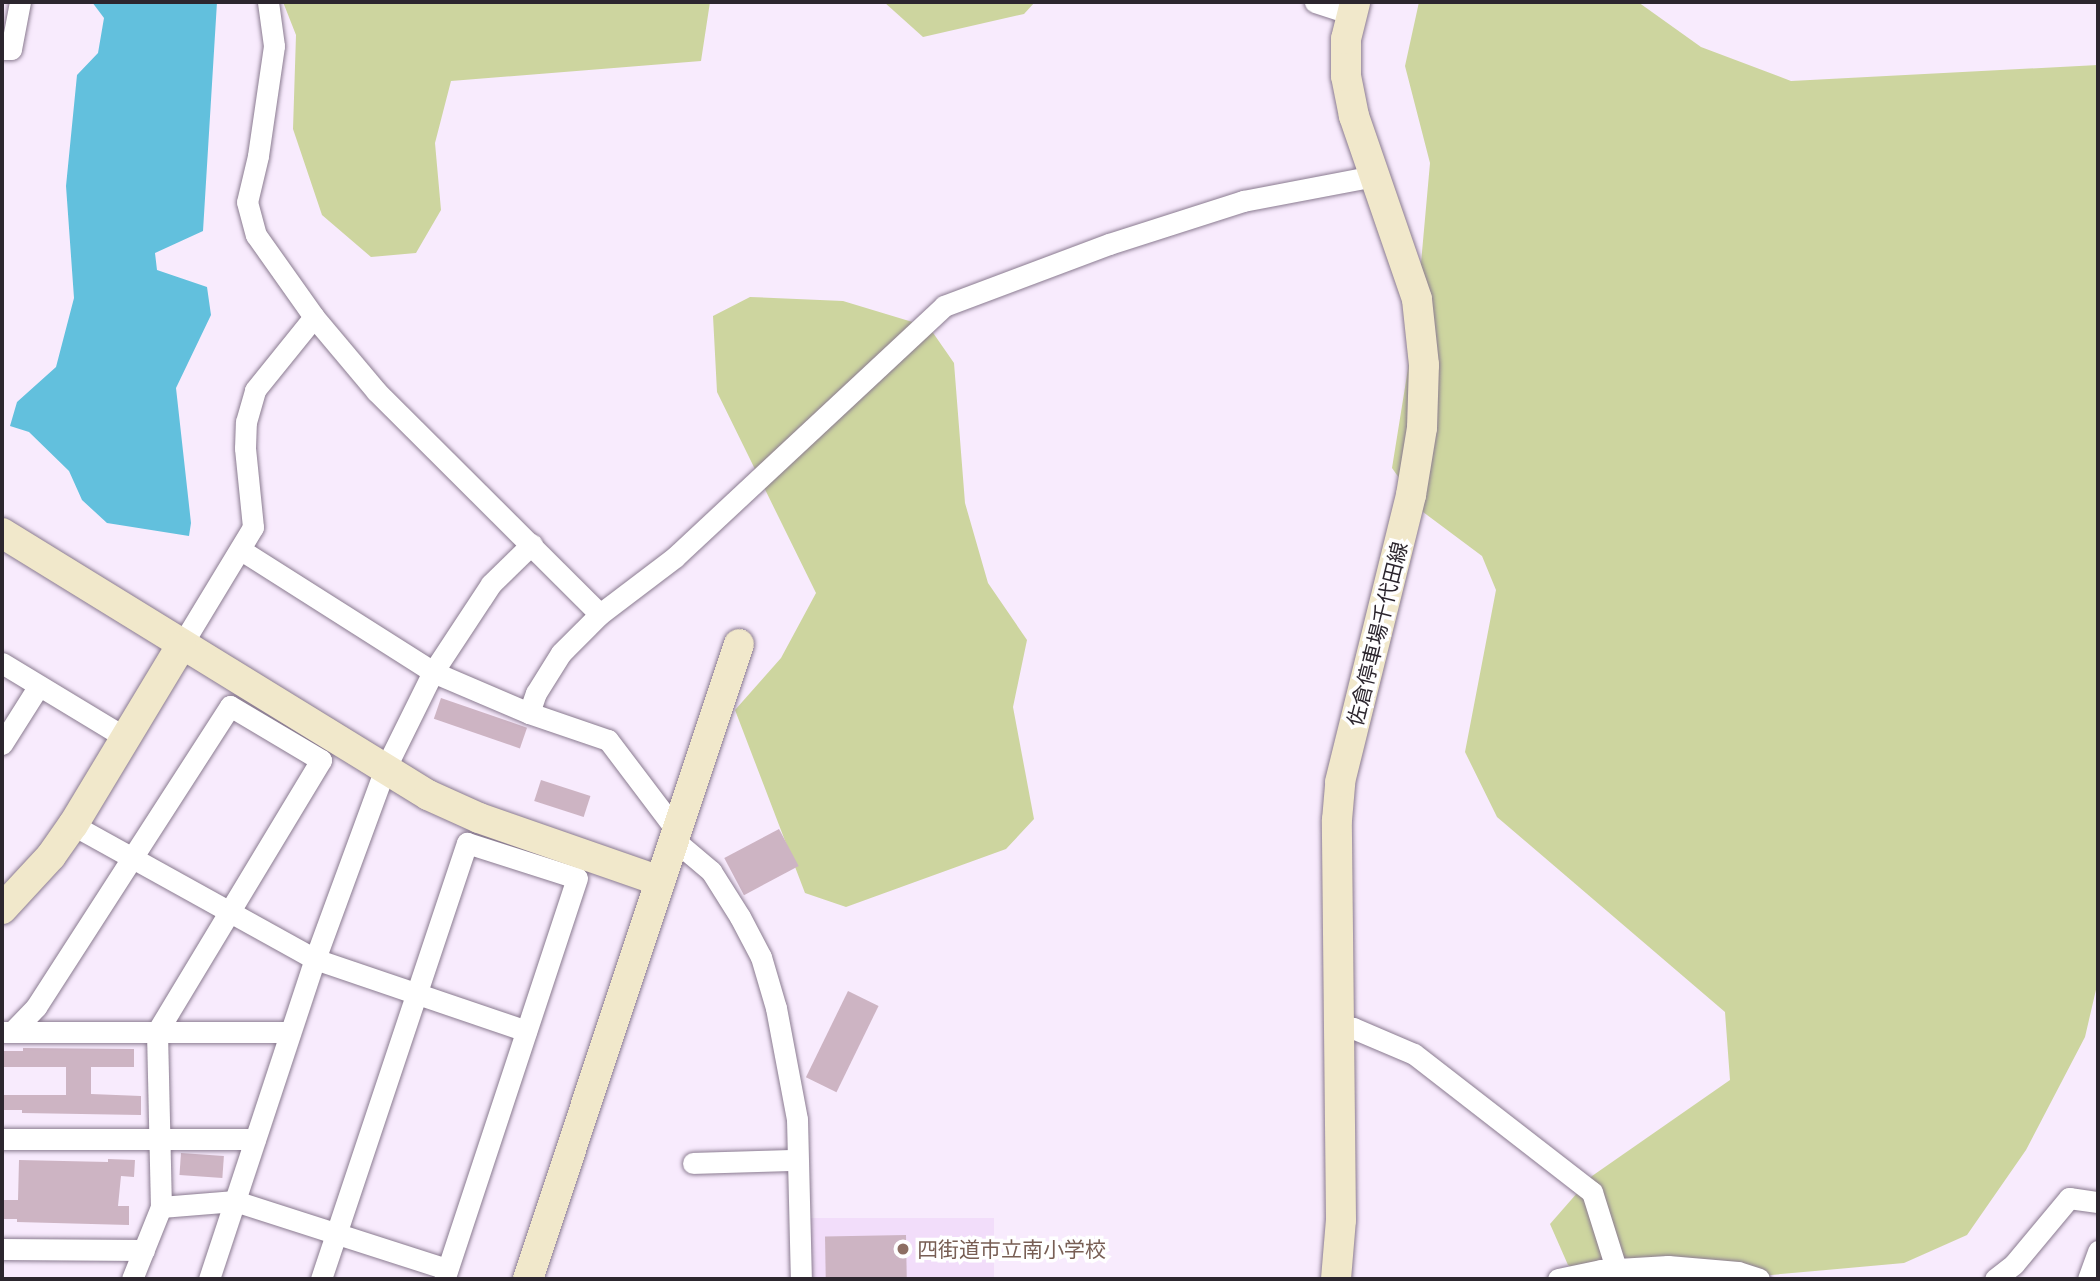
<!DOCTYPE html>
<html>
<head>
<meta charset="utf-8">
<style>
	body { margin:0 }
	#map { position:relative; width:2100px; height:1281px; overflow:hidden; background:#f8ebfd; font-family:"Open Sans","Noto Sans JP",sans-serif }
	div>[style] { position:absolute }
	.built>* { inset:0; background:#f2ddfa; transform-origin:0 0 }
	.green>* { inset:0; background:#cdd59f }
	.water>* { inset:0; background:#62c0dd }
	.building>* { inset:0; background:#cdb4c3; transform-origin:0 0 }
	.roads { filter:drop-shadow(0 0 2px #8a7b90) drop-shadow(0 0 2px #8a7b90) }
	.street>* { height:21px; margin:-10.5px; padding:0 10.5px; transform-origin:10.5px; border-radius:10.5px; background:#fff }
	.secondary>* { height:30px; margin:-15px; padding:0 15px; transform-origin:15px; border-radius:15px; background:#f1e8cb }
	.dots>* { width:19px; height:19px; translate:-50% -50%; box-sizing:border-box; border:4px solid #fff; border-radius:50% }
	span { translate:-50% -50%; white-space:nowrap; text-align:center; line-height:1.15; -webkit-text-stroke:7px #fff; paint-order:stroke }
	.street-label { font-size:21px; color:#2c262e }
	.education-label { font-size:21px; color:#785e54 }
	.left { translate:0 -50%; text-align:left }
	.frame { position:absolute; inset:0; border:4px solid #2c262e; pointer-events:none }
</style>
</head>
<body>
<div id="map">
	<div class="built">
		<div style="left:809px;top:1218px;width:185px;height:61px"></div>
	</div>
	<div class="green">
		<div style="clip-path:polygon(283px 2px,710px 2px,701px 61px,451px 81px,435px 143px,441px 210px,416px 253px,371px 257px,322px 215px,293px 129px,296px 35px)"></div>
		<div style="clip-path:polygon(884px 2px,1035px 2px,1024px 14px,923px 37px)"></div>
		<div style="clip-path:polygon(1419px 2px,1638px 2px,1701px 47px,1791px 81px,2098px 65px,2098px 981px,2085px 1037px,2026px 1150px,1967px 1235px,1904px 1263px,1726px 1279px,1591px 1279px,1568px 1265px,1550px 1224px,1592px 1176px,1730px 1080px,1725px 1012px,1497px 817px,1465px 752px,1496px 590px,1482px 556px,1415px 506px,1411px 495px,1392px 468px,1416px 319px,1430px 163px,1405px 66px)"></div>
		<div style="clip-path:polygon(750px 297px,843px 301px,929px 327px,954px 363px,965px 503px,988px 583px,1027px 640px,1013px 707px,1034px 819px,1006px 849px,846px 907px,805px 893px,735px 710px,781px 658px,816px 593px,717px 392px,713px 316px)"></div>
	</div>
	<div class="water">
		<div style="clip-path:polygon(92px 2px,217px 2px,203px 231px,155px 253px,157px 270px,207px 287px,211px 315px,176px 388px,191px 523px,189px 536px,107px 523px,82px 500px,69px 471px,29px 432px,10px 426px,17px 402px,56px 367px,74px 298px,66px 186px,77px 75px,98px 53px,104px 18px)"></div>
	</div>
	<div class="building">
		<div style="left:441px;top:698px;width:91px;height:22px;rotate:19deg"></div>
		<div style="left:541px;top:780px;width:52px;height:22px;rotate:18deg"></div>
		<div style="left:779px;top:829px;width:42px;height:62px;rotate:62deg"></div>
		<div style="left:848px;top:991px;width:34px;height:96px;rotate:26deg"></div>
		<div style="clip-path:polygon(23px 1048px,134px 1049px,134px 1067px,91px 1067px,91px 1094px,141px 1096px,141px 1115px,22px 1113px,22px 1110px,2px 1110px,2px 1095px,66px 1095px,66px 1067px,2px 1067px,2px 1051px,23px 1051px)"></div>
		<div style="left:181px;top:1153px;width:43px;height:22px;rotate:4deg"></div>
		<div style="clip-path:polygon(108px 1159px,135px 1160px,134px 1177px,121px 1176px,118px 1206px,129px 1206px,129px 1225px,17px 1222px,17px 1219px,2px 1219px,2px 1200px,18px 1200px,19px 1160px,108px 1162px)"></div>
		<div style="left:906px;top:1235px;width:44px;height:81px;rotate:89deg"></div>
	</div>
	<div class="roads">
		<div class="street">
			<div style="left:268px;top:2px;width:44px;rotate:82.2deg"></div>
			<div style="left:274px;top:46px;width:111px;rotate:98.3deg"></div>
			<div style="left:258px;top:156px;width:47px;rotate:103.4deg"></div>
			<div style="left:247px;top:202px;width:34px;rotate:75deg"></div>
			<div style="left:256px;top:235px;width:100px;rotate:54.7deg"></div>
			<div style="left:314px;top:317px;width:97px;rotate:50deg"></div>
			<div style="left:376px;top:391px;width:316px;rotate:44.9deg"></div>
			<div style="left:1315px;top:2px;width:38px;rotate:18deg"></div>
			<div style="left:2px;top:49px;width:9px"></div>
			<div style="left:11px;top:49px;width:48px;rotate:-79.2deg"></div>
			<div style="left:241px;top:550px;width:227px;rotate:32.4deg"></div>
			<div style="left:433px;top:672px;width:104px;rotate:23.1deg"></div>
			<div style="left:529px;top:713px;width:83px;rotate:18.9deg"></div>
			<div style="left:608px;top:740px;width:113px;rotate:52.9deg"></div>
			<div style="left:181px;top:646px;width:139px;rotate:-58.8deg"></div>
			<div style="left:253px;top:527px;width:79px;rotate:-95.8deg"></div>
			<div style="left:245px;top:448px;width:26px;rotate:-88deg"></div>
			<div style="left:246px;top:422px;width:33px;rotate:-74deg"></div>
			<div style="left:255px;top:390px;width:94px;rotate:-51.1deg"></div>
			<div style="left:2px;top:663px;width:143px;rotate:31.2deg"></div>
			<div style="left:529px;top:713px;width:21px;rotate:-71deg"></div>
			<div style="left:536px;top:693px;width:47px;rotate:-58deg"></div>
			<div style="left:561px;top:653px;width:55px;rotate:-45deg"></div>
			<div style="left:600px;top:614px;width:94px;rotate:-37.2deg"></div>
			<div style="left:675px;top:557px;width:368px;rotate:-43deg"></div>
			<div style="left:944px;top:306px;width:176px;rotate:-20.6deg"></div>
			<div style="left:1109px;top:244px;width:141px;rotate:-17.8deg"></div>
			<div style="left:1243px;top:201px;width:133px;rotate:-10.8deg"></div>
			<div style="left:2px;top:744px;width:67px;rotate:-57.7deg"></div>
			<div style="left:73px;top:825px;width:277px;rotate:29deg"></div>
			<div style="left:315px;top:959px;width:223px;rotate:18.8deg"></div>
			<div style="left:673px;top:839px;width:50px;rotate:40.1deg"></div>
			<div style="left:711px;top:871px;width:54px;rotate:57.8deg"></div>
			<div style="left:740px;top:917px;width:45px;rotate:62.3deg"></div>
			<div style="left:761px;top:957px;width:53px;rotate:73.6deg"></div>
			<div style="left:776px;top:1008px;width:113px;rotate:79.3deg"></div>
			<div style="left:797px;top:1119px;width:160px;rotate:88.6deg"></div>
			<div style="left:1339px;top:1026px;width:14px;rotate:8deg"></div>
			<div style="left:1353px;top:1028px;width:66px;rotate:23.1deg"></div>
			<div style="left:1414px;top:1054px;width:225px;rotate:37.8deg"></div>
			<div style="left:1592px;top:1192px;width:80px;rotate:72.5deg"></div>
			<div style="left:4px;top:1032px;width:286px"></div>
			<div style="left:12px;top:1032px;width:35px;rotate:-46deg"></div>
			<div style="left:36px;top:1007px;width:358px;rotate:-57.2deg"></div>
			<div style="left:230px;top:706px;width:106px;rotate:30.7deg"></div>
			<div style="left:321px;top:760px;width:318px;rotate:121.1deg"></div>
			<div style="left:157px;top:1032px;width:175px;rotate:88.7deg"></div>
			<div style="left:2px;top:1139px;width:253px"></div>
			<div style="left:693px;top:1163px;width:104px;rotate:-1.7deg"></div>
			<div style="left:2px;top:1249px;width:142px;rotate:0.4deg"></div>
			<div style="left:132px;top:1279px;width:78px;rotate:-68.1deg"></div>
			<div style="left:161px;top:1207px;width:74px;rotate:-4.6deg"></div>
			<div style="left:235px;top:1201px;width:223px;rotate:17.8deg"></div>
			<div style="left:209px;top:1279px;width:337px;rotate:-71.7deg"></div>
			<div style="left:315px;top:959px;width:202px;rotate:-69.8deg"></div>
			<div style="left:385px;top:769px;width:108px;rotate:-63.7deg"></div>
			<div style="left:433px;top:672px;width:105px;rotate:-56.6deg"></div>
			<div style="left:491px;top:584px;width:57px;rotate:-44.3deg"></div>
			<div style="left:321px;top:1279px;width:460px;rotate:-71.5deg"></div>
			<div style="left:467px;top:843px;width:115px;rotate:17.7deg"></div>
			<div style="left:577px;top:878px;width:422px;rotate:108.3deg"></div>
			<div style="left:1558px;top:1279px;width:44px;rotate:-11.8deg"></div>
			<div style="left:1601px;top:1270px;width:67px;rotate:-3.4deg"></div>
			<div style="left:1668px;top:1266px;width:70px;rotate:4.9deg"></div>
			<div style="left:1738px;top:1272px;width:22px;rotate:18deg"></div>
			<div style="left:1995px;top:1279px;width:24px;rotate:-38deg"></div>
			<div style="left:2014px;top:1264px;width:86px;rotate:-50.2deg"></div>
			<div style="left:2069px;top:1198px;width:29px;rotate:8deg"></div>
			<div style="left:2088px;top:1279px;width:30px;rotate:-70deg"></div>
		</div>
		<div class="secondary">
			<div style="left:2px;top:533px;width:500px;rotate:31.59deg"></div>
			<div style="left:428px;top:795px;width:56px;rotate:24.3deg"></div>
			<div style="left:479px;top:818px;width:192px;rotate:19.2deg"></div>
			<div style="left:2px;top:909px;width:72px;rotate:-47.2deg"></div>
			<div style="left:51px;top:856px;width:38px;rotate:-55deg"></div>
			<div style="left:73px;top:825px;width:209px;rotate:-58.9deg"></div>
			<div style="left:528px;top:1279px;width:669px;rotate:-71.62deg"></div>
			<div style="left:1336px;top:1279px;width:59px;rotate:-85.2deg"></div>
			<div style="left:1341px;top:1220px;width:400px;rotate:-90.6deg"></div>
			<div style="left:1337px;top:820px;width:38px;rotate:-85deg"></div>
			<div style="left:1340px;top:782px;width:296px;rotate:-76.1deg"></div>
			<div style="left:1411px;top:495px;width:68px;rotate:-80.7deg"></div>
			<div style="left:1422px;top:428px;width:63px;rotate:-88.2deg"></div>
			<div style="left:1424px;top:365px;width:66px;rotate:-96.1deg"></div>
			<div style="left:1417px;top:299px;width:194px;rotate:-109deg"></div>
			<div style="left:1354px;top:116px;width:41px;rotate:-101.3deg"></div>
			<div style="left:1346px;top:76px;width:37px;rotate:-90deg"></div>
			<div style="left:1346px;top:39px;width:38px;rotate:-76deg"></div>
		</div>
	</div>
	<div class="dots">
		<div style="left:903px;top:1249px;background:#8d6e63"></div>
	</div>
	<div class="street-label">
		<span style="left:1377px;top:634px;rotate:-76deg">佐倉停車場千代田線</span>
	</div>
	<div class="education-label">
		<span class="left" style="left:917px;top:1249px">四街道市立南小学校</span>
	</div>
	<div class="frame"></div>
</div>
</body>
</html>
